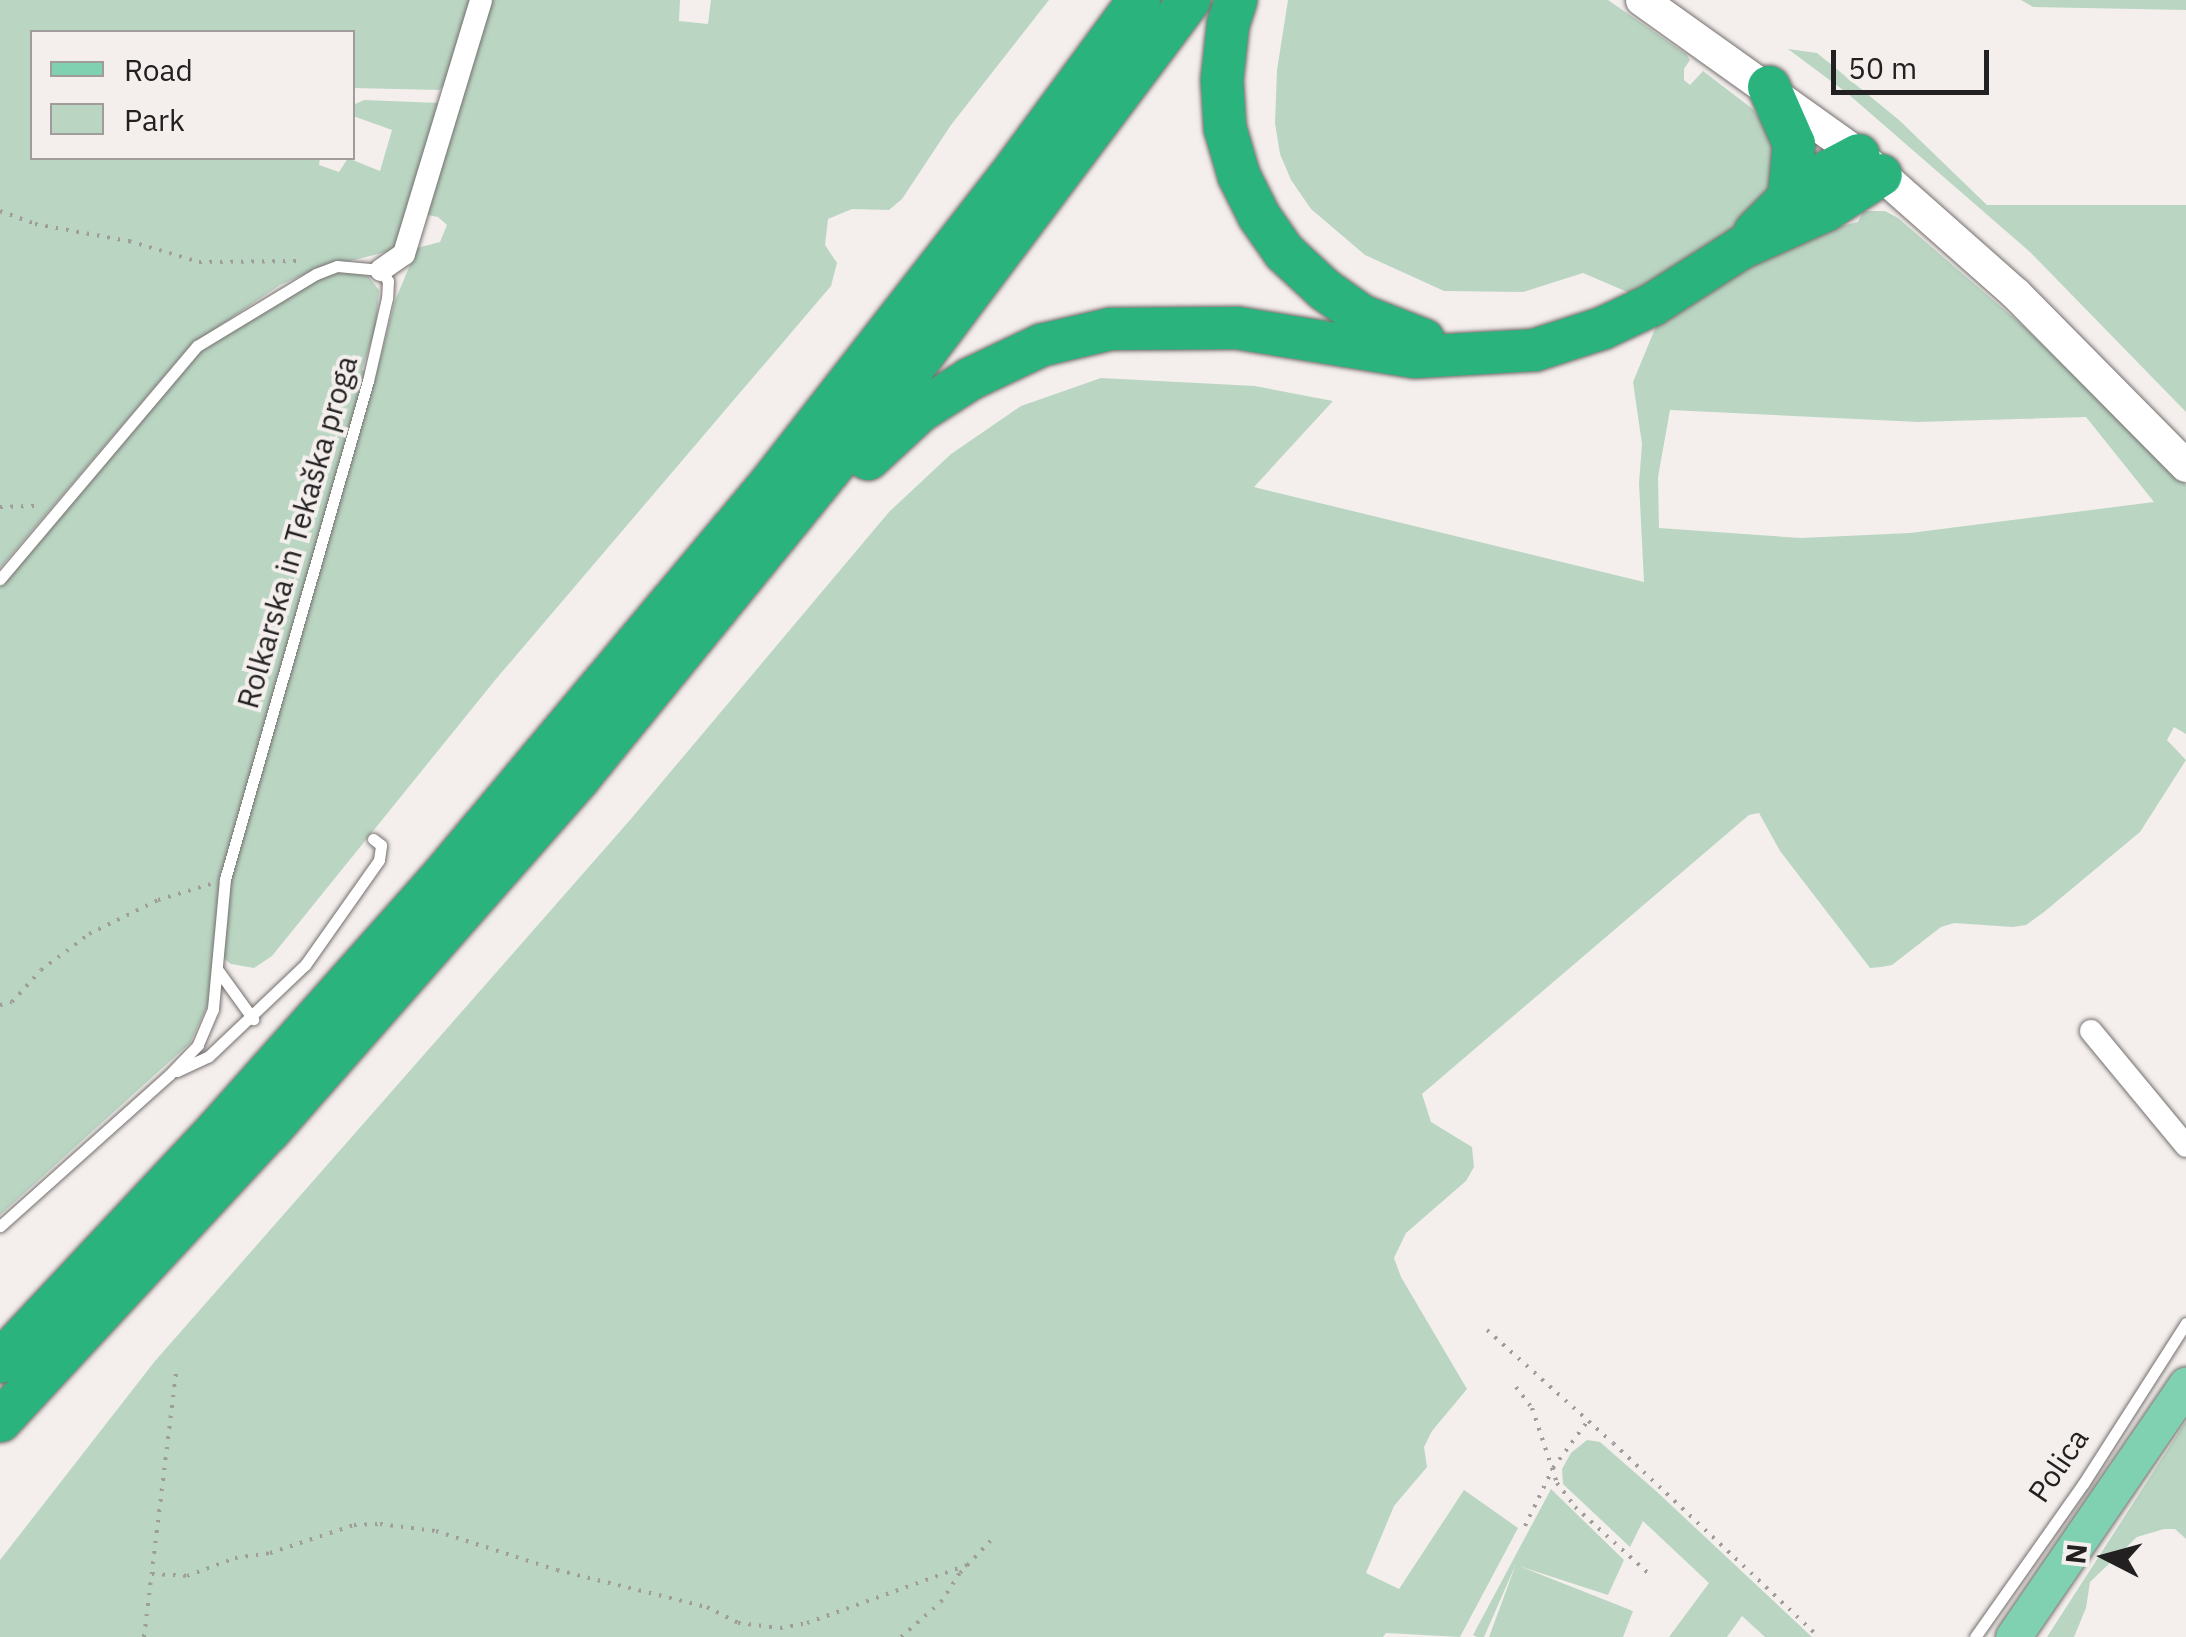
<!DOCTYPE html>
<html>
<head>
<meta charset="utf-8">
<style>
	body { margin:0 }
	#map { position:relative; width:2186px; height:1637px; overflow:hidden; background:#f4efed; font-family:"IBM Plex Sans",sans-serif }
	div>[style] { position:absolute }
	.green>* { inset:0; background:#bad6c3 }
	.path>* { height:4px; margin-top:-2px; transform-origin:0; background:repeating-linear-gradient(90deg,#9f9c9a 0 2.5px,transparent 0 10.5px) }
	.roads { filter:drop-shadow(0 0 2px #746f6e) drop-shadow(0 0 2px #746f6e) }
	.lane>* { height:11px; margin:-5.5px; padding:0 5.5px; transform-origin:5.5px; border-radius:5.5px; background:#fff }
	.street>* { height:22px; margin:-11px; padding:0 11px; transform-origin:11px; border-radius:11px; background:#fff }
	.secondary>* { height:32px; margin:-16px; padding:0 16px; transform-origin:16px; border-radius:16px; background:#fff }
	.primary>* { height:35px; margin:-17.5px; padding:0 17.5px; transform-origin:17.5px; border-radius:17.5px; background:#80d1b1 }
	.highway>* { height:42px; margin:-21px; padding:0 21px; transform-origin:21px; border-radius:21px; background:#2bb37d }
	span { translate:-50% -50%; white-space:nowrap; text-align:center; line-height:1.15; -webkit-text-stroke:8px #f4efed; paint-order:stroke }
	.street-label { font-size:30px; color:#222020 }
	.legend { position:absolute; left:30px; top:30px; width:325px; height:130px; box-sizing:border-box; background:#f4efed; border:2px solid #a09c9b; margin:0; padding:12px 18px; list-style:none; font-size:30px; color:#222020 }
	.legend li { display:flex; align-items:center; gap:20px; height:50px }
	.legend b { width:50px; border:2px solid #a09c9b }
	.north { position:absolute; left:2056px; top:1507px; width:100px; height:100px; -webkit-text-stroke:8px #f4efed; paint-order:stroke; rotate:276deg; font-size:28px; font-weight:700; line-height:40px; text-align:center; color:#222020 }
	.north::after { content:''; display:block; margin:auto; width:35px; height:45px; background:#222020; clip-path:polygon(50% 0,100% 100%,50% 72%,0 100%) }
	.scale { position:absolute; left:1831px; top:50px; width:158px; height:45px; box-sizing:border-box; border:5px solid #222020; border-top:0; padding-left:12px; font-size:30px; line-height:35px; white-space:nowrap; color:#222020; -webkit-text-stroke:8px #f4efed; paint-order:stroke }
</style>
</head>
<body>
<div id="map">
	<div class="green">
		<div style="clip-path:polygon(0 0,473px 0,448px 81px,439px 90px,353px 88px,352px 32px,32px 32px,32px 158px,320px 158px,319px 165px,339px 172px,348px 158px,380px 171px,392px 130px,353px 116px,353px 105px,364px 100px,439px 103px,396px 245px,390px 251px,314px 270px,280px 285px,190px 346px,0 568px)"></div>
		<div style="clip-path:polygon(489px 0,680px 0,679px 21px,708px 24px,711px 0,1049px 0,951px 125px,902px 199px,889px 210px,852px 209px,828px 219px,825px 245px,837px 263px,831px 286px,496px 679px,272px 956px,254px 968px,231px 964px,222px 957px,228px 919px,219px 915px,210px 1000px,190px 1043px,0 1215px,0 587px,199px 353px,316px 279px,341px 272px,368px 276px,379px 290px,376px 327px,362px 370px,376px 375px,395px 301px,417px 248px,440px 242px,447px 225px,438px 217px,423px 214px)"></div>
		<div style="clip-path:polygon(1288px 0,1608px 0,1686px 54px,1690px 60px,1684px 69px,1684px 80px,1690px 85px,1703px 71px,1754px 110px,1775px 142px,1779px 185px,1727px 238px,1639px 297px,1583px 273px,1523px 292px,1444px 291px,1365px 255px,1311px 209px,1291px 180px,1280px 154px,1275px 123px,1277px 70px)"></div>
		<div style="clip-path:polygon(2021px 0,2186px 0,2186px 10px,2033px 7px)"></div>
		<div style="clip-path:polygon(1788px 49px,1817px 53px,1899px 120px,1987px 205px,2186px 205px,2186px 412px,2030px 252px,1847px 93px)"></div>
		<div style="clip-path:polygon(evenodd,1863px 211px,1885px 211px,1898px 218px,2022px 325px,2186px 485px,2186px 734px,2174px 727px,2167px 740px,2186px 760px,2140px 832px,2044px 912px,2026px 925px,2013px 927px,1954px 923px,1941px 927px,1892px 965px,1881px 967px,1870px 968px,1780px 851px,1759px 813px,1749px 815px,1422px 1094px,1431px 1122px,1472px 1147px,1474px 1167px,1466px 1181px,1406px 1233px,1394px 1258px,1401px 1277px,1467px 1389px,1432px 1431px,1424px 1447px,1427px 1467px,1394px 1506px,1366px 1573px,1399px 1589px,1464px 1490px,1518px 1528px,1460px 1637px,1386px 1633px,1383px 1637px,0 1637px,0 1560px,155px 1361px,630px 820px,889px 512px,951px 454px,1021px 406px,1101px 378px,1255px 386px,1333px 401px,1254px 487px,1644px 582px,1639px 483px,1642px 444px,1633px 382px,1659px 319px,1795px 237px,1858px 222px,1863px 211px,1670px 410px,1918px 422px,2086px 417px,2154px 502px,1910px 533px,1801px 538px,1659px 528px,1658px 477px,1670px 410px)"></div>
		<div style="clip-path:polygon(2186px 1421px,2186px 1539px,2175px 1529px,2164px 1529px,2137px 1537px,2090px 1582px,2086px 1608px,2074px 1637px,2047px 1637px)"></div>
		<div style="clip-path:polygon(1587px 1440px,1600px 1442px,1656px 1491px,1812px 1637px,1765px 1637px,1742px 1616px,1727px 1637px,1669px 1637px,1709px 1583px,1643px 1521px,1630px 1547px,1563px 1484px,1562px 1469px,1571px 1453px)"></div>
		<div style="clip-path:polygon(1551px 1489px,1624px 1560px,1608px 1595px,1519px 1566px,1633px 1611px,1623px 1637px,1489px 1637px,1516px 1564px,1484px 1637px,1477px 1637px,1473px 1635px)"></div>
	</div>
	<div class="path">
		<div style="left:0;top:211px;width:37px;rotate:20deg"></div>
		<div style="left:35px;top:224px;width:96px;rotate:10.3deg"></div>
		<div style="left:129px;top:241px;width:73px;rotate:16.7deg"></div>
		<div style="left:199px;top:262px;width:103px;rotate:-0.6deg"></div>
		<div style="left:0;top:507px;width:38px;rotate:-2deg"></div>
		<div style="left:0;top:1005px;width:12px;rotate:-14deg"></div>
		<div style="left:12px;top:1002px;width:43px;rotate:-47.8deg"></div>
		<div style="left:41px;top:970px;width:60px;rotate:-36.9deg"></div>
		<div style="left:89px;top:934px;width:77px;rotate:-26.2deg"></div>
		<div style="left:158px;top:900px;width:55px;rotate:-16.8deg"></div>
		<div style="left:1487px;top:1330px;width:169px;rotate:41.9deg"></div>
		<div style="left:1613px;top:1443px;width:283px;rotate:43.3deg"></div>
		<div style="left:1516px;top:1387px;width:26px;rotate:53deg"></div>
		<div style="left:1532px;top:1408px;width:79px;rotate:71.6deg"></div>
		<div style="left:1557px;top:1483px;width:30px;rotate:53deg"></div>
		<div style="left:1575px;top:1507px;width:98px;rotate:42.1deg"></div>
		<div style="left:1525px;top:1526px;width:64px;rotate:-64.2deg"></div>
		<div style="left:1553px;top:1468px;width:57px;rotate:-53.5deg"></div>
		<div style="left:152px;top:1574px;width:35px;rotate:3deg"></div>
		<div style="left:187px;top:1576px;width:51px;rotate:-20.6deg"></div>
		<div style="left:235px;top:1558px;width:35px;rotate:-8deg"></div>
		<div style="left:270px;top:1553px;width:89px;rotate:-18.4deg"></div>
		<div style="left:354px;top:1525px;width:26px;rotate:-2deg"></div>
		<div style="left:380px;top:1524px;width:56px;rotate:7.1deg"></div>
		<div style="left:436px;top:1531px;width:127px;rotate:17.9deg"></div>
		<div style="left:557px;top:1570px;width:154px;rotate:13.9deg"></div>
		<div style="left:707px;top:1607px;width:35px;rotate:27deg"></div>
		<div style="left:738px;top:1623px;width:42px;rotate:6.8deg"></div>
		<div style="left:780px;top:1628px;width:27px;rotate:-10deg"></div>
		<div style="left:807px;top:1623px;width:170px;rotate:-19.9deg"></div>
		<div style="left:144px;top:1637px;width:266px;rotate:-83.1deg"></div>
		<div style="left:901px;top:1637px;width:53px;rotate:-41.2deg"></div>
		<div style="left:941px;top:1602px;width:35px;rotate:-57deg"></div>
		<div style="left:960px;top:1573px;width:48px;rotate:-46.7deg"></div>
	</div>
	<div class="roads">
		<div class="lane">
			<div style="left:0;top:579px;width:305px;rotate:-49.8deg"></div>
			<div style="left:197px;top:346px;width:139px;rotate:-31.2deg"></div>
			<div style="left:316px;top:274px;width:22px;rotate:-21deg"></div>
			<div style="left:337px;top:266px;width:44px;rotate:5.2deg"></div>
			<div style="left:381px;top:270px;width:13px;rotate:58deg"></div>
			<div style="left:388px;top:281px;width:17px;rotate:93deg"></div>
			<div style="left:387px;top:298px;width:85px;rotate:102.9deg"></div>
			<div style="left:368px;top:381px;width:518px;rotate:106.02deg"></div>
			<div style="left:225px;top:879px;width:131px;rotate:95.3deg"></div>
			<div style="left:213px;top:1009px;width:39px;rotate:113deg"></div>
			<div style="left:198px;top:1045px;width:42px;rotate:134deg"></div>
			<div style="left:169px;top:1075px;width:227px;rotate:138.2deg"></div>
			<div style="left:217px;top:969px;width:62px;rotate:54.2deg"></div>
			<div style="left:177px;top:1071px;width:35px;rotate:-25deg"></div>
			<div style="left:209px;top:1056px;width:132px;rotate:-43.5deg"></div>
			<div style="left:305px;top:965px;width:128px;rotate:-54.8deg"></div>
			<div style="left:379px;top:860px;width:15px;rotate:-82deg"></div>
			<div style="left:381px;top:845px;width:10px;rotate:-143deg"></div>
			<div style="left:1975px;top:1637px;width:187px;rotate:-54.8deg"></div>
			<div style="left:2083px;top:1484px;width:191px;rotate:-57.4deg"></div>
		</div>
		<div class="street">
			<div style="left:381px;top:270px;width:28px;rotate:-35deg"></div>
			<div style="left:404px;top:254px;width:265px;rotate:-73.1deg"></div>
			<div style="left:2091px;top:1031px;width:149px;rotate:50.4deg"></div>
		</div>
		<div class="secondary">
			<div style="left:1642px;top:0;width:267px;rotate:35.5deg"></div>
			<div style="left:1859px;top:155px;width:210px;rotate:41.5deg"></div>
			<div style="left:2016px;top:294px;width:242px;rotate:45.3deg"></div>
		</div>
		<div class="primary">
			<div style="left:2013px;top:1637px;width:306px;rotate:-55.6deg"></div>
		</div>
		<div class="highway">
			<div style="left:1236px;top:0;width:26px;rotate:108deg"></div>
			<div style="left:1228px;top:25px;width:55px;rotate:96.2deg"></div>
			<div style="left:1222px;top:80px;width:48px;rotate:86.4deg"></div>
			<div style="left:1225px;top:128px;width:50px;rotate:73.7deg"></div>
			<div style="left:1239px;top:176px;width:45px;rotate:63.4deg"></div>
			<div style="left:1259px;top:216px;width:44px;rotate:55.2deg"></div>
			<div style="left:1284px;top:252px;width:56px;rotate:42.8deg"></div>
			<div style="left:1325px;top:290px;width:45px;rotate:35.1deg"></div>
			<div style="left:1362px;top:316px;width:66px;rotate:21.2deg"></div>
			<div style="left:1769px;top:87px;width:62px;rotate:66.3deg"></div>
			<div style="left:1794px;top:144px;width:53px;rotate:95.4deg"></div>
			<div style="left:1755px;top:232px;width:66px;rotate:-45deg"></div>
			<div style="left:1802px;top:185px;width:64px;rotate:-27.8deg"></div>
			<div style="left:868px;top:459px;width:71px;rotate:-42.7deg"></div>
			<div style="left:920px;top:411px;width:59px;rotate:-32.6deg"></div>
			<div style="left:970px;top:379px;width:80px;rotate:-25.3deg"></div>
			<div style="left:1042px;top:345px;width:71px;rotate:-13.1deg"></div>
			<div style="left:1111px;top:329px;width:126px;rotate:-0.5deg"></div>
			<div style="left:1237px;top:328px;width:180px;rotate:9.3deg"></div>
			<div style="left:1415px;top:357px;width:120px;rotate:-3.3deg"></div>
			<div style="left:1535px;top:350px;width:71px;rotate:-17.9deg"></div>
			<div style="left:1603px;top:328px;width:54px;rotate:-25.1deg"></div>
			<div style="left:1652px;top:305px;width:106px;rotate:-32.6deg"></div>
			<div style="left:1741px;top:248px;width:93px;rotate:-24.1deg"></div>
			<div style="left:1826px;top:210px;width:65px;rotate:-32.5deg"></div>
			<div style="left:0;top:1362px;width:319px;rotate:-46.9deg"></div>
			<div style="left:218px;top:1129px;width:334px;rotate:-48.4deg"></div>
			<div style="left:440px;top:879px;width:515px;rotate:-50.12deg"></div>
			<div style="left:770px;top:484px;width:404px;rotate:-52.1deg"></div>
			<div style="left:1018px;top:165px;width:205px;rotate:-53.7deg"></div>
			<div style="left:0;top:1421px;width:396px;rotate:-47.2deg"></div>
			<div style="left:269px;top:1131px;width:470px;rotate:-48.7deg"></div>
			<div style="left:579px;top:778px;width:539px;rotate:-50.88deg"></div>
			<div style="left:919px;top:360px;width:450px;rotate:-53.1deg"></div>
		</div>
	</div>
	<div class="street-label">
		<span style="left:297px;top:532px;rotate:-74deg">Rolkarska in Tekaška proga</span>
		<span style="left:2058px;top:1465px;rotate:-56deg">Polica</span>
	</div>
	<ul class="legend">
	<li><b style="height:12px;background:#80d1b1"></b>Road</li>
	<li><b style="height:28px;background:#bad6c3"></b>Park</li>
	</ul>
	<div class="north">N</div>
	<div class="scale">50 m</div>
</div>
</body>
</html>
